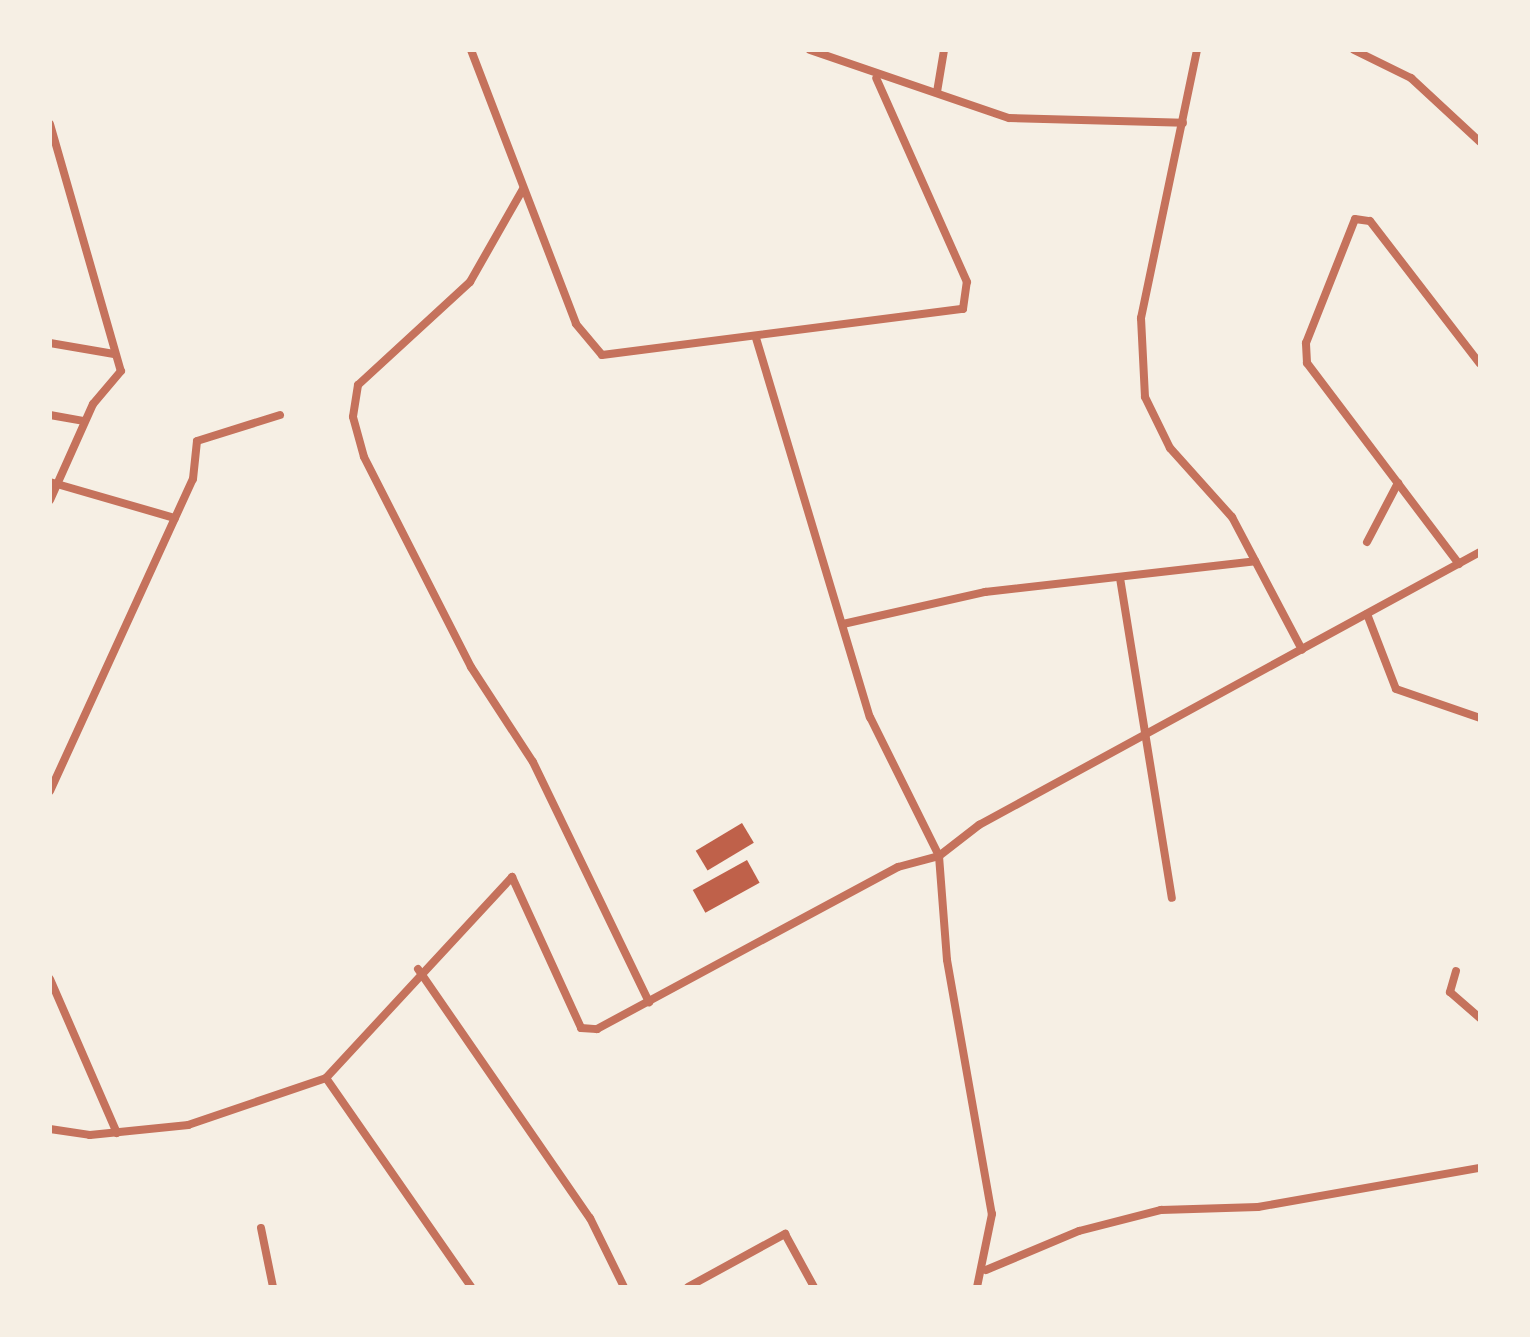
<!DOCTYPE html>
<html>
<head>
<meta charset="utf-8">
<style>
	body { margin:0 }
	#map { position:relative; width:1530px; height:1337px; overflow:hidden; background:#f6efe4; font-family:"Varela Round",sans-serif }
	div>[style] { position:absolute }
	.building>* { inset:0; background:#bf614a; transform-origin:0 0 }
	.minor>* { height:8px; margin:-4px; padding:0 4px; transform-origin:4px; border-radius:4px; background:#c5725c }
	span { translate:-50% -50%; white-space:nowrap; text-align:center; line-height:1.15; -webkit-text-stroke:8px #f6efe4; paint-order:stroke }
	.frame { position:absolute; inset:0; border:52px solid #f6efe4; pointer-events:none }
</style>
</head>
<body>
<div id="map">
	<div class="building">
		<div style="left:742px;top:823px;width:23px;height:54px;rotate:59deg"></div>
		<div style="left:747px;top:860px;width:26px;height:62px;rotate:61deg"></div>
	</div>
	<div class="minor">
		<div style="left:471px;top:50px;width:293px;rotate:69deg"></div>
		<div style="left:576px;top:324px;width:40px;rotate:50deg"></div>
		<div style="left:602px;top:355px;width:364px;rotate:-7.3deg"></div>
		<div style="left:963px;top:309px;width:27px;rotate:-82deg"></div>
		<div style="left:967px;top:282px;width:223px;rotate:-114deg"></div>
		<div style="left:810px;top:50px;width:210px;rotate:18.9deg"></div>
		<div style="left:1009px;top:118px;width:174px;rotate:1.6deg"></div>
		<div style="left:1197px;top:50px;width:274px;rotate:101.8deg"></div>
		<div style="left:1141px;top:318px;width:79px;rotate:87.1deg"></div>
		<div style="left:1145px;top:397px;width:57px;rotate:63.9deg"></div>
		<div style="left:1170px;top:448px;width:93px;rotate:48.1deg"></div>
		<div style="left:1232px;top:517px;width:150px;rotate:62.2deg"></div>
		<div style="left:1354px;top:50px;width:64px;rotate:26.2deg"></div>
		<div style="left:1411px;top:78px;width:94px;rotate:42.8deg"></div>
		<div style="left:937px;top:92px;width:43px;rotate:-80.5deg"></div>
		<div style="left:50px;top:124px;width:257px;rotate:74deg"></div>
		<div style="left:121px;top:371px;width:43px;rotate:130.3deg"></div>
		<div style="left:93px;top:404px;width:105px;rotate:114.1deg"></div>
		<div style="left:523px;top:189px;width:107px;rotate:119.7deg"></div>
		<div style="left:470px;top:282px;width:152px;rotate:137.4deg"></div>
		<div style="left:358px;top:385px;width:32px;rotate:99deg"></div>
		<div style="left:353px;top:417px;width:41px;rotate:74.6deg"></div>
		<div style="left:364px;top:457px;width:236px;rotate:63deg"></div>
		<div style="left:471px;top:667px;width:113px;rotate:56.9deg"></div>
		<div style="left:533px;top:762px;width:267px;rotate:64.2deg"></div>
		<div style="left:756px;top:338px;width:396px;rotate:73.3deg"></div>
		<div style="left:870px;top:717px;width:155px;rotate:63.6deg"></div>
		<div style="left:939px;top:856px;width:104px;rotate:85.6deg"></div>
		<div style="left:947px;top:960px;width:258px;rotate:80deg"></div>
		<div style="left:992px;top:1214px;width:75px;rotate:101.6deg"></div>
		<div style="left:50px;top:343px;width:65px;rotate:9.8deg"></div>
		<div style="left:50px;top:415px;width:35px;rotate:10deg"></div>
		<div style="left:50px;top:482px;width:130px;rotate:16.1deg"></div>
		<div style="left:1367px;top:542px;width:67px;rotate:-62.3deg"></div>
		<div style="left:1459px;top:564px;width:252px;rotate:-127.1deg"></div>
		<div style="left:1307px;top:363px;width:20px;rotate:-93deg"></div>
		<div style="left:1306px;top:343px;width:133px;rotate:-68.4deg"></div>
		<div style="left:1355px;top:219px;width:15px;rotate:8deg"></div>
		<div style="left:1370px;top:221px;width:180px;rotate:52.4deg"></div>
		<div style="left:1120px;top:578px;width:324px;rotate:80.8deg"></div>
		<div style="left:1367px;top:614px;width:80px;rotate:68.9deg"></div>
		<div style="left:1396px;top:689px;width:89px;rotate:19deg"></div>
		<div style="left:843px;top:624px;width:146px;rotate:-12.7deg"></div>
		<div style="left:985px;top:592px;width:272px;rotate:-6.5deg"></div>
		<div style="left:50px;top:791px;width:343px;rotate:-65.4deg"></div>
		<div style="left:193px;top:479px;width:38px;rotate:-84deg"></div>
		<div style="left:197px;top:441px;width:87px;rotate:-17.4deg"></div>
		<div style="left:418px;top:969px;width:303px;rotate:55.4deg"></div>
		<div style="left:590px;top:1218px;width:77px;rotate:63.8deg"></div>
		<div style="left:1456px;top:971px;width:22px;rotate:106deg"></div>
		<div style="left:1450px;top:992px;width:40px;rotate:41deg"></div>
		<div style="left:50px;top:979px;width:168px;rotate:66.5deg"></div>
		<div style="left:326px;top:1078px;width:254px;rotate:55.2deg"></div>
		<div style="left:50px;top:1129px;width:40px;rotate:8.5deg"></div>
		<div style="left:90px;top:1135px;width:99px;rotate:-5.8deg"></div>
		<div style="left:188px;top:1125px;width:146px;rotate:-18.8deg"></div>
		<div style="left:326px;top:1078px;width:274px;rotate:-47.2deg"></div>
		<div style="left:512px;top:877px;width:166px;rotate:65.4deg"></div>
		<div style="left:581px;top:1028px;width:16px;rotate:4deg"></div>
		<div style="left:597px;top:1029px;width:342px;rotate:-28.3deg"></div>
		<div style="left:898px;top:867px;width:42px;rotate:-15deg"></div>
		<div style="left:939px;top:856px;width:51px;rotate:-37.8deg"></div>
		<div style="left:979px;top:825px;width:571px;rotate:-28.59deg"></div>
		<div style="left:261px;top:1228px;width:60px;rotate:78.5deg"></div>
		<div style="left:986px;top:1270px;width:101px;rotate:-22.8deg"></div>
		<div style="left:1079px;top:1231px;width:85px;rotate:-14.4deg"></div>
		<div style="left:1161px;top:1210px;width:97px;rotate:-1.8deg"></div>
		<div style="left:1258px;top:1207px;width:225px;rotate:-10deg"></div>
		<div style="left:688px;top:1287px;width:111px;rotate:-28.7deg"></div>
		<div style="left:785px;top:1234px;width:60px;rotate:61.3deg"></div>
	</div>
	<div class="frame"></div>
</div>
</body>
</html>
